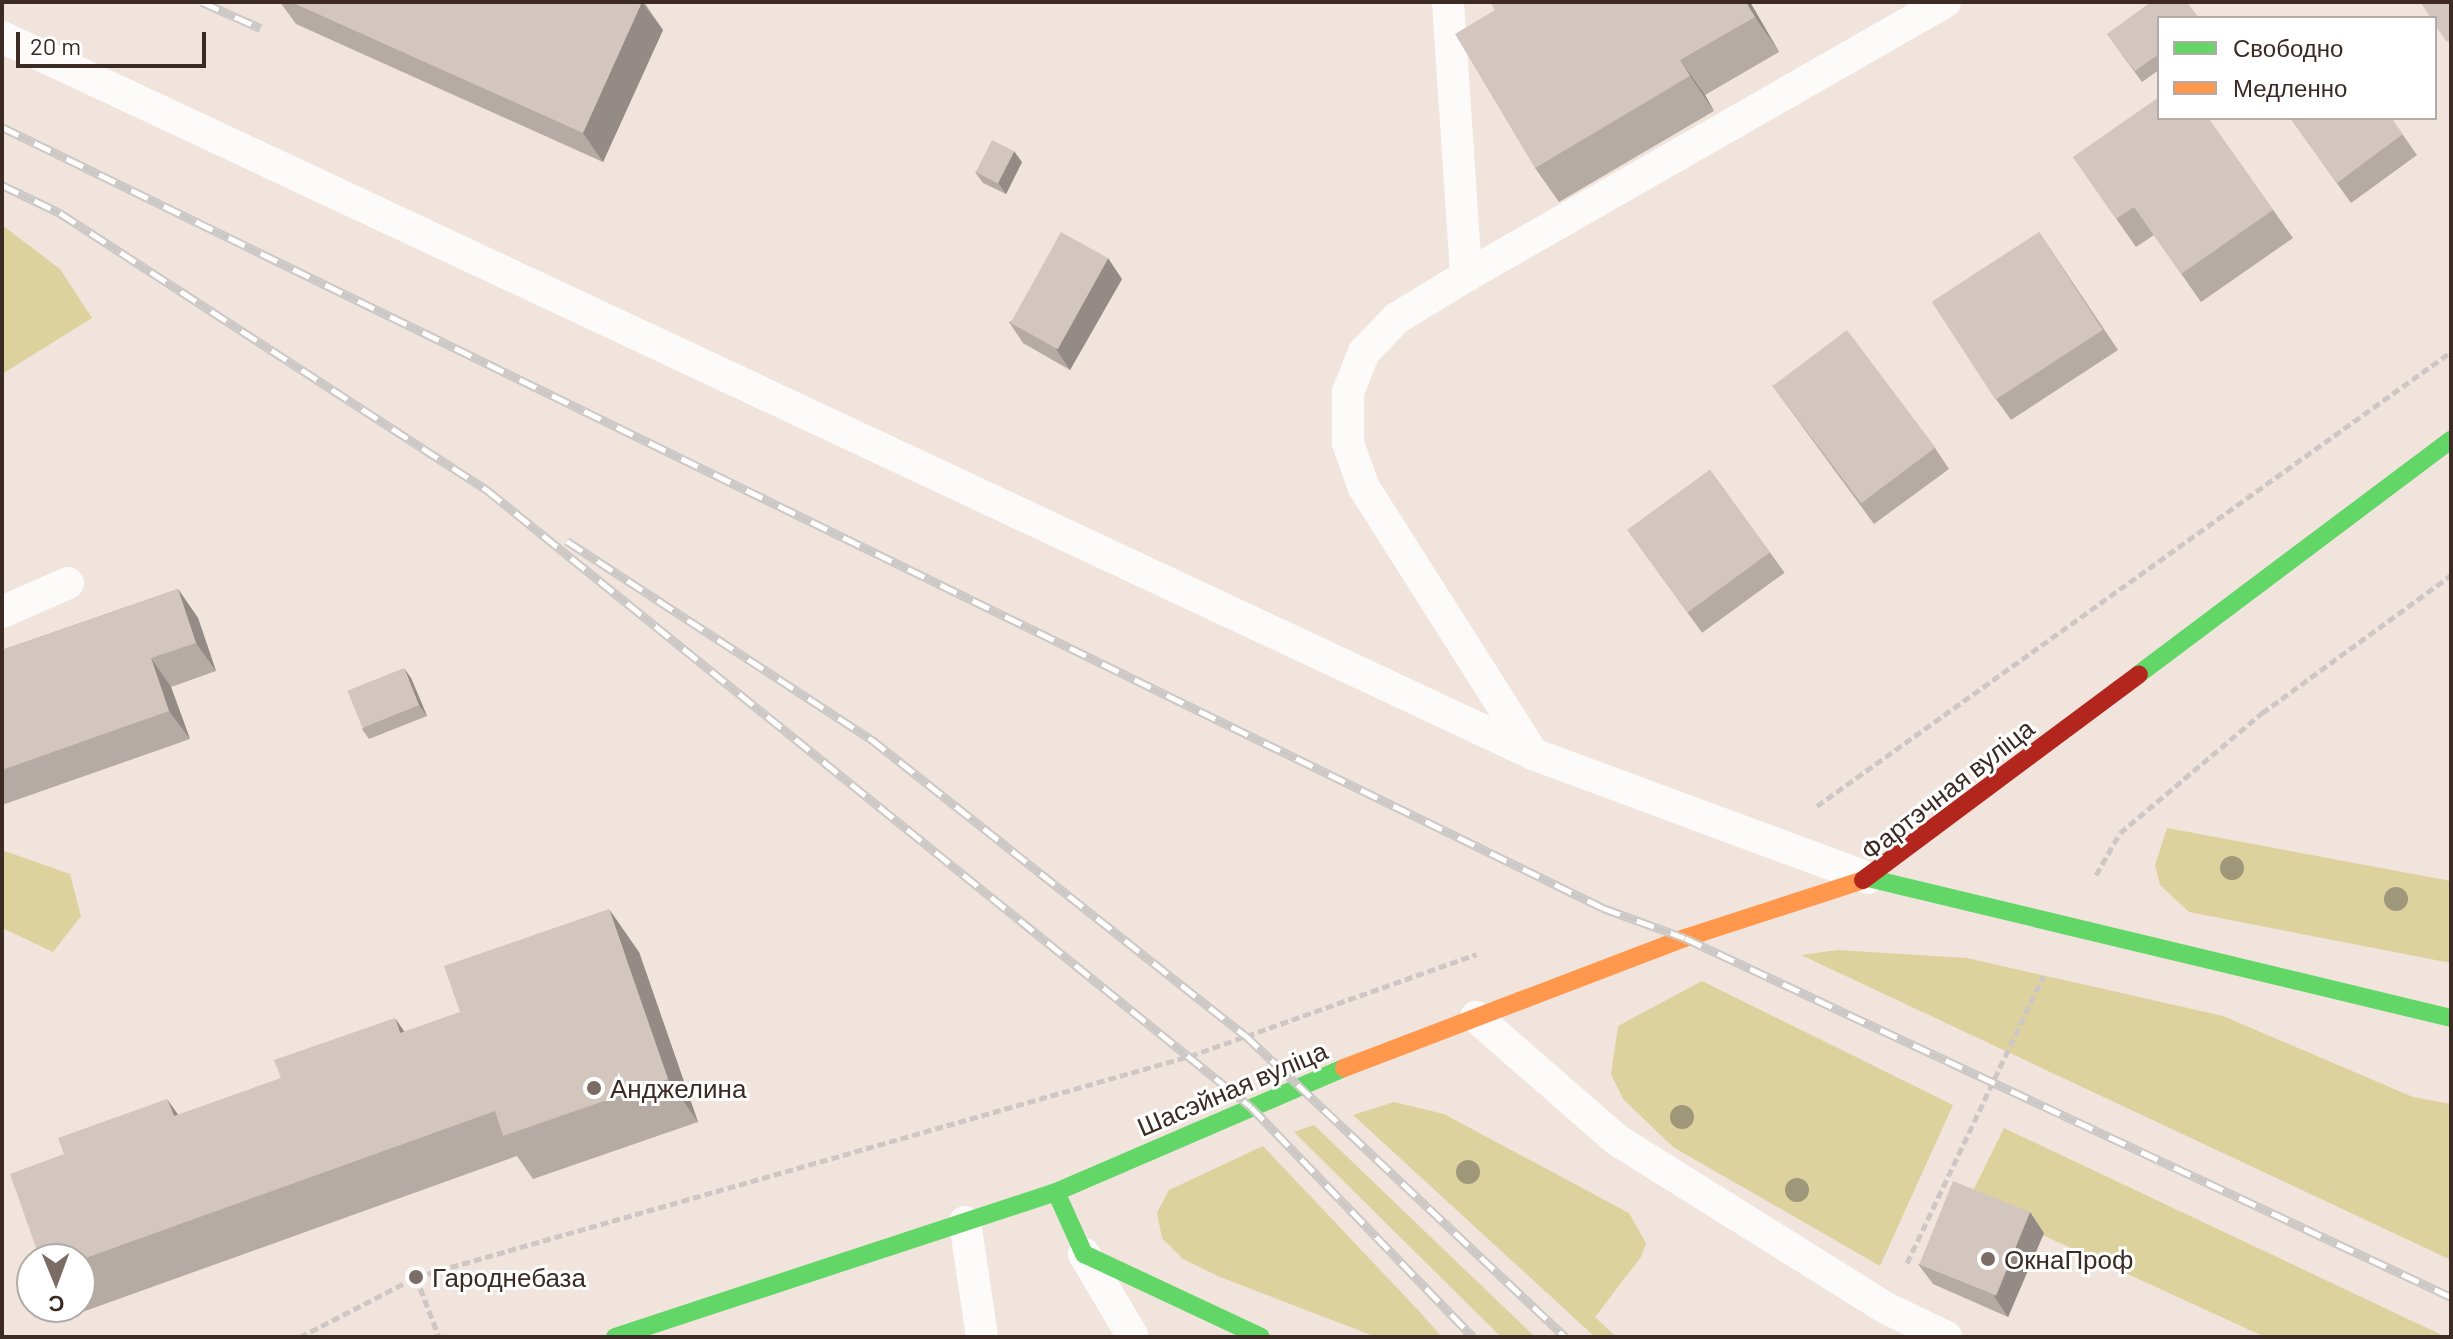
<!DOCTYPE html>
<html>
<head>
<meta charset="utf-8">
<style>
	body { margin:0 }
	#map { position:relative; width:2453px; height:1339px; overflow:hidden; background:#f1e4dd; font-family:Barlow,sans-serif }
	div>[style] { position:absolute }
	.green>* { inset:0; background:#ddd29d }
	.path>* { height:5px; margin-top:-2.5px; transform-origin:0; background:repeating-linear-gradient(90deg,#cec7c5 0 8px,transparent 0 12px) }
	.lane>* { height:32px; margin:-16px; padding:0 16px; transform-origin:16px; border-radius:16px; background:#fdfbfa }
	.fast>* { height:18px; margin:-9px; padding:0 9px; transform-origin:9px; border-radius:9px; background:#63d668 }
	.slow>* { height:18px; margin:-9px; padding:0 9px; transform-origin:9px; border-radius:9px; background:#ff974d }
	.jam>* { height:18px; margin:-9px; padding:0 9px; transform-origin:9px; border-radius:9px; background:#b3261e }
	.rail>* { height:9px; margin-top:-4.5px; transform-origin:0; background:repeating-linear-gradient(90deg,#fff 0 18px,#ccc8c6 0 36px); box-sizing:border-box; border-block:2px solid #ccc8c6 }
	.trees>* { width:24px; height:24px; margin:-12px; border-radius:50%; background:#9f9779 }
	.wall>* { inset:0; background:#b5aaa4; transform-origin:0 0 }
	.shaded-wall>* { inset:0; background:#948b86 }
	.building>* { inset:0; background:#d3c6bf; transform-origin:0 0 }
	.dots>* { width:22px; height:22px; translate:-50% -50%; box-sizing:border-box; border:4px solid #fff; border-radius:50% }
	span { translate:-50% -50%; white-space:nowrap; text-align:center; line-height:1.15; -webkit-text-stroke:6px #fff; paint-order:stroke }
	.street-label { font-size:26px; color:#3b2b24 }
	.poi-label { font-size:26px; color:#3b2b24 }
	.left { translate:0 -50%; text-align:left }
	.frame { position:absolute; inset:0; border:4px solid #3b2b24; pointer-events:none }
	.legend { position:absolute; left:2157px; top:16px; width:280px; height:104px; box-sizing:border-box; background:#fff; border:2px solid #b1aaa7; margin:0; padding:10px 14px; list-style:none; font-size:24px; color:#3b2b24 }
	.legend li { display:flex; align-items:center; gap:16px; height:40px }
	.legend b { width:40px; border:2px solid #b1aaa7 }
	.north { position:absolute; left:16px; top:1243px; width:80px; height:80px; box-sizing:border-box; background:#fff; border:2px solid #b1aaa7; border-radius:50%; rotate:179deg; font-size:22px; font-weight:700; line-height:32px; text-align:center; color:#3b2b24 }
	.north::after { content:''; display:block; margin:auto; width:28px; height:36px; background:#7b6c65; clip-path:polygon(50% 0,100% 100%,50% 72%,0 100%) }
	.scale { position:absolute; left:16px; top:32px; width:190px; height:36px; box-sizing:border-box; border:4px solid #3b2b24; border-top:0; padding-left:10px; font-size:24px; line-height:28px; white-space:nowrap; color:#3b2b24; -webkit-text-stroke:6px #fff; paint-order:stroke }
</style>
</head>
<body>
<div id="map">
	<div class="green">
		<div style="clip-path:polygon(2px 225px,60px 269px,92px 318px,2px 374px)"></div>
		<div style="clip-path:polygon(2167px 828px,2451px 881px,2451px 963px,2189px 912px,2160px 885px,2155px 865px)"></div>
		<div style="clip-path:polygon(2px 850px,70px 874px,81px 916px,53px 952px,2px 928px)"></div>
		<div style="clip-path:polygon(1838px 950px,1967px 958px,2223px 1016px,2413px 1097px,2451px 1104px,2451px 1260px,1801px 955px)"></div>
		<div style="clip-path:polygon(1702px 981px,1953px 1105px,1880px 1266px,1673px 1147px,1623px 1099px,1611px 1074px,1618px 1026px)"></div>
		<div style="clip-path:polygon(1394px 1102px,1444px 1114px,1629px 1213px,1646px 1243px,1641px 1257px,1595px 1317px,1616px 1337px,1595px 1337px,1353px 1115px)"></div>
		<div style="clip-path:polygon(1314px 1125px,1535px 1337px,1501px 1337px,1294px 1132px)"></div>
		<div style="clip-path:polygon(2004px 1128px,2446px 1337px,2265px 1337px,1968px 1201px)"></div>
		<div style="clip-path:polygon(1263px 1146px,1418px 1310px,1442px 1337px,1376px 1337px,1220px 1277px,1183px 1259px,1162px 1238px,1157px 1213px,1169px 1190px)"></div>
	</div>
	<div class="path">
		<div style="left:1817px;top:806px;width:780px;rotate:-35.61deg"></div>
		<div style="left:2096px;top:875px;width:48px;rotate:-60.3deg"></div>
		<div style="left:2120px;top:833px;width:186px;rotate:-40.2deg"></div>
		<div style="left:2262px;top:713px;width:234px;rotate:-36.1deg"></div>
		<div style="left:1907px;top:1263px;width:318px;rotate:-64.6deg"></div>
		<div style="left:416px;top:1277px;width:64px;rotate:69deg"></div>
		<div style="left:300px;top:1337px;width:131px;rotate:-27.3deg"></div>
		<div style="left:416px;top:1277px;width:805px;rotate:-15.94deg"></div>
		<div style="left:1190px;top:1056px;width:304px;rotate:-19.6deg"></div>
	</div>
	<div class="lane">
		<div style="left:1448px;top:2px;width:275px;rotate:86.2deg"></div>
		<div style="left:2px;top:37px;width:1691px;rotate:25.09deg"></div>
		<div style="left:1533px;top:754px;width:357px;rotate:20.3deg"></div>
		<div style="left:2px;top:612px;width:72px;rotate:-23.7deg"></div>
		<div style="left:1533px;top:754px;width:315px;rotate:-122.4deg"></div>
		<div style="left:1364px;top:488px;width:48px;rotate:-109.6deg"></div>
		<div style="left:1348px;top:443px;width:51px;rotate:-90deg"></div>
		<div style="left:1348px;top:392px;width:43px;rotate:-68.2deg"></div>
		<div style="left:1364px;top:352px;width:47px;rotate:-45.9deg"></div>
		<div style="left:1397px;top:318px;width:81px;rotate:-31.3deg"></div>
		<div style="left:1466px;top:276px;width:552px;rotate:-29.77deg"></div>
		<div style="left:1476px;top:1017px;width:187px;rotate:41.1deg"></div>
		<div style="left:1617px;top:1140px;width:317px;rotate:32deg"></div>
		<div style="left:1886px;top:1308px;width:67px;rotate:25.8deg"></div>
		<div style="left:965px;top:1222px;width:116px;rotate:81.6deg"></div>
		<div style="left:1084px;top:1254px;width:96px;rotate:59.4deg"></div>
	</div>
	<div class="fast">
		<div style="left:2139px;top:674px;width:390px;rotate:-36.9deg"></div>
		<div style="left:1868px;top:878px;width:600px;rotate:13.5deg"></div>
		<div style="left:1056px;top:1192px;width:68px;rotate:65.7deg"></div>
		<div style="left:1084px;top:1254px;width:195px;rotate:25.1deg"></div>
		<div style="left:615px;top:1337px;width:464px;rotate:-18.2deg"></div>
		<div style="left:1056px;top:1192px;width:314px;rotate:-23.3deg"></div>
	</div>
	<div class="slow">
		<div style="left:1344px;top:1068px;width:365px;rotate:-20.9deg"></div>
		<div style="left:1685px;top:938px;width:187px;rotate:-18deg"></div>
	</div>
	<div class="jam">
		<div style="left:1863px;top:880px;width:344px;rotate:-36.7deg"></div>
	</div>
	<div class="rail">
		<div style="left:202px;top:2px;width:64px;rotate:24.1deg"></div>
		<div style="left:2px;top:127px;width:1781px;rotate:26deg"></div>
		<div style="left:1603px;top:908px;width:87px;rotate:20.1deg"></div>
		<div style="left:1685px;top:938px;width:846px;rotate:25.11deg"></div>
		<div style="left:2px;top:185px;width:64px;rotate:25.8deg"></div>
		<div style="left:60px;top:213px;width:509px;rotate:32.97deg"></div>
		<div style="left:487px;top:490px;width:982px;rotate:38.92deg"></div>
		<div style="left:1251px;top:1107px;width:320px;rotate:46deg"></div>
		<div style="left:567px;top:541px;width:363px;rotate:33.1deg"></div>
		<div style="left:871px;top:739px;width:477px;rotate:38.4deg"></div>
		<div style="left:1245px;top:1035px;width:440px;rotate:43.3deg"></div>
	</div>
	<div class="trees">
		<div style="left:2232px;top:868px"></div>
		<div style="left:2396px;top:899px"></div>
		<div style="left:1682px;top:1117px"></div>
		<div style="left:1468px;top:1172px"></div>
		<div style="left:1797px;top:1190px"></div>
	</div>
	<div class="wall">
		<div style="clip-path:polygon(280px 2px,644px 2px,663px 30px,603px 162px,296px 24px)"></div>
		<div style="clip-path:polygon(1491px 2px,1750px 2px,1779px 52px,1705px 95px,1714px 111px,1559px 202px,1535px 168px,1495px 10px)"></div>
		<div style="clip-path:polygon(2159px 18px,2159px 70px,2142px 82px,2107px 34px)"></div>
		<div style="clip-path:polygon(2208px 118px,2293px 238px,2201px 302px,2154px 235px,2136px 247px,2073px 157px)"></div>
		<div style="clip-path:polygon(2391px 118px,2417px 155px,2351px 203px,2291px 119px)"></div>
		<div style="clip-path:polygon(1022px 162px,1006px 194px,983px 183px,975px 172px)"></div>
		<div style="clip-path:polygon(2039px 232px,2118px 350px,2011px 420px,1996px 399px)"></div>
		<div style="clip-path:polygon(1122px 279px,1070px 370px,1023px 343px,1009px 322px)"></div>
		<div style="clip-path:polygon(1772px 385px,1935px 448px,1949px 469px,1874px 524px)"></div>
		<div style="left:1710px;top:470px;width:127px;height:102px;rotate:54deg"></div>
		<div style="clip-path:polygon(178px 589px,198px 618px,216px 671px,171px 687px,190px 739px,2px 805px,2px 650px)"></div>
		<div style="clip-path:polygon(411px 678px,427px 716px,369px 739px,362px 729px)"></div>
		<div style="clip-path:polygon(639px 952px,698px 1122px,533px 1179px,517px 1156px,74px 1315px,69px 1307px,80px 1307px,80px 1259px,281px 1078px,404px 1032px)"></div>
		<div style="clip-path:polygon(2044px 1233px,2008px 1317px,1933px 1284px,1918px 1264px)"></div>
	</div>
	<div class="shaded-wall">
		<div style="clip-path:polygon(642px 2px,663px 30px,603px 162px,583px 133px)"></div>
		<div style="clip-path:polygon(1746px 2px,1750px 2px,1779px 52px,1755px 17px)"></div>
		<div style="clip-path:polygon(1680px 60px,1705px 95px,1714px 111px,1690px 76px)"></div>
		<div style="clip-path:polygon(1014px 151px,1022px 162px,1006px 194px,998px 183px)"></div>
		<div style="clip-path:polygon(1108px 258px,1122px 279px,1070px 370px,1056px 349px)"></div>
		<div style="clip-path:polygon(178px 589px,198px 618px,216px 671px,196px 643px)"></div>
		<div style="clip-path:polygon(151px 658px,171px 687px,190px 739px,169px 711px)"></div>
		<div style="clip-path:polygon(404px 668px,411px 678px,427px 716px,419px 705px)"></div>
		<div style="clip-path:polygon(609px 909px,639px 952px,698px 1122px,668px 1079px)"></div>
		<div style="clip-path:polygon(395px 1018px,424px 1060px,400px 1033px)"></div>
		<div style="clip-path:polygon(167px 1099px,197px 1141px,174px 1116px)"></div>
		<div style="clip-path:polygon(2030px 1212px,2044px 1233px,2008px 1317px,1994px 1296px)"></div>
	</div>
	<div class="building">
		<div style="clip-path:polygon(291px 2px,642px 2px,583px 133px)"></div>
		<div style="clip-path:polygon(1491px 2px,1746px 2px,1755px 17px,1680px 60px,1690px 76px,1535px 168px,1455px 34px,1495px 10px)"></div>
		<div style="clip-path:polygon(2151px 2px,2187px 2px,2199px 18px,2159px 18px,2159px 54px,2135px 71px,2107px 34px)"></div>
		<div style="clip-path:polygon(2420px 2px,2451px 2px,2451px 40px,2447px 42px,2435px 25px,2435px 18px,2431px 18px)"></div>
		<div style="clip-path:polygon(2159px 97px,2159px 118px,2208px 118px,2273px 210px,2181px 274px,2134px 207px,2116px 219px,2073px 157px)"></div>
		<div style="clip-path:polygon(2292px 118px,2391px 118px,2403px 134px,2337px 183px,2291px 119px)"></div>
		<div style="left:992px;top:140px;width:25px;height:36px;rotate:27deg"></div>
		<div style="left:1061px;top:232px;width:54px;height:104px;rotate:29deg"></div>
		<div style="left:2039px;top:232px;width:117px;height:128px;rotate:57deg"></div>
		<div style="left:1847px;top:330px;width:147px;height:93px;rotate:53deg"></div>
		<div style="left:1710px;top:470px;width:102px;height:102px;rotate:54deg"></div>
		<div style="clip-path:polygon(178px 589px,196px 643px,151px 658px,169px 711px,2px 770px,2px 650px)"></div>
		<div style="left:404px;top:668px;width:40px;height:61px;rotate:68deg"></div>
		<div style="clip-path:polygon(609px 909px,668px 1079px,503px 1136px,495px 1111px,80px 1260px,40px 1259px,10px 1174px,64px 1154px,58px 1138px,167px 1099px,174px 1116px,281px 1078px,274px 1060px,395px 1018px,400px 1033px,460px 1012px,444px 966px)"></div>
		<div style="left:1953px;top:1181px;width:83px;height:90px;rotate:22deg"></div>
	</div>
	<div class="dots">
		<div style="left:594px;top:1088px;background:#7b6c65"></div>
		<div style="left:1988px;top:1259px;background:#7b6c65"></div>
		<div style="left:416px;top:1277px;background:#7b6c65"></div>
	</div>
	<div class="street-label">
		<span style="left:1947px;top:789px;rotate:-38deg">Фартэчная вуліца</span>
		<span style="left:1232px;top:1088px;rotate:-23deg">Шасэйная вуліца</span>
	</div>
	<div class="poi-label">
		<span class="left" style="left:610px;top:1088px">Анджелина</span>
		<span class="left" style="left:2004px;top:1259px">ОкнаПроф</span>
		<span class="left" style="left:432px;top:1277px">Гароднебаза</span>
	</div>
	<div class="frame"></div>
	<ul class="legend">
	<li><b style="height:10px;background:#63d668"></b>Свободно</li>
	<li><b style="height:10px;background:#ff974d"></b>Медленно</li>
	</ul>
	<div class="north">С</div>
	<div class="scale">20 m</div>
</div>
</body>
</html>
